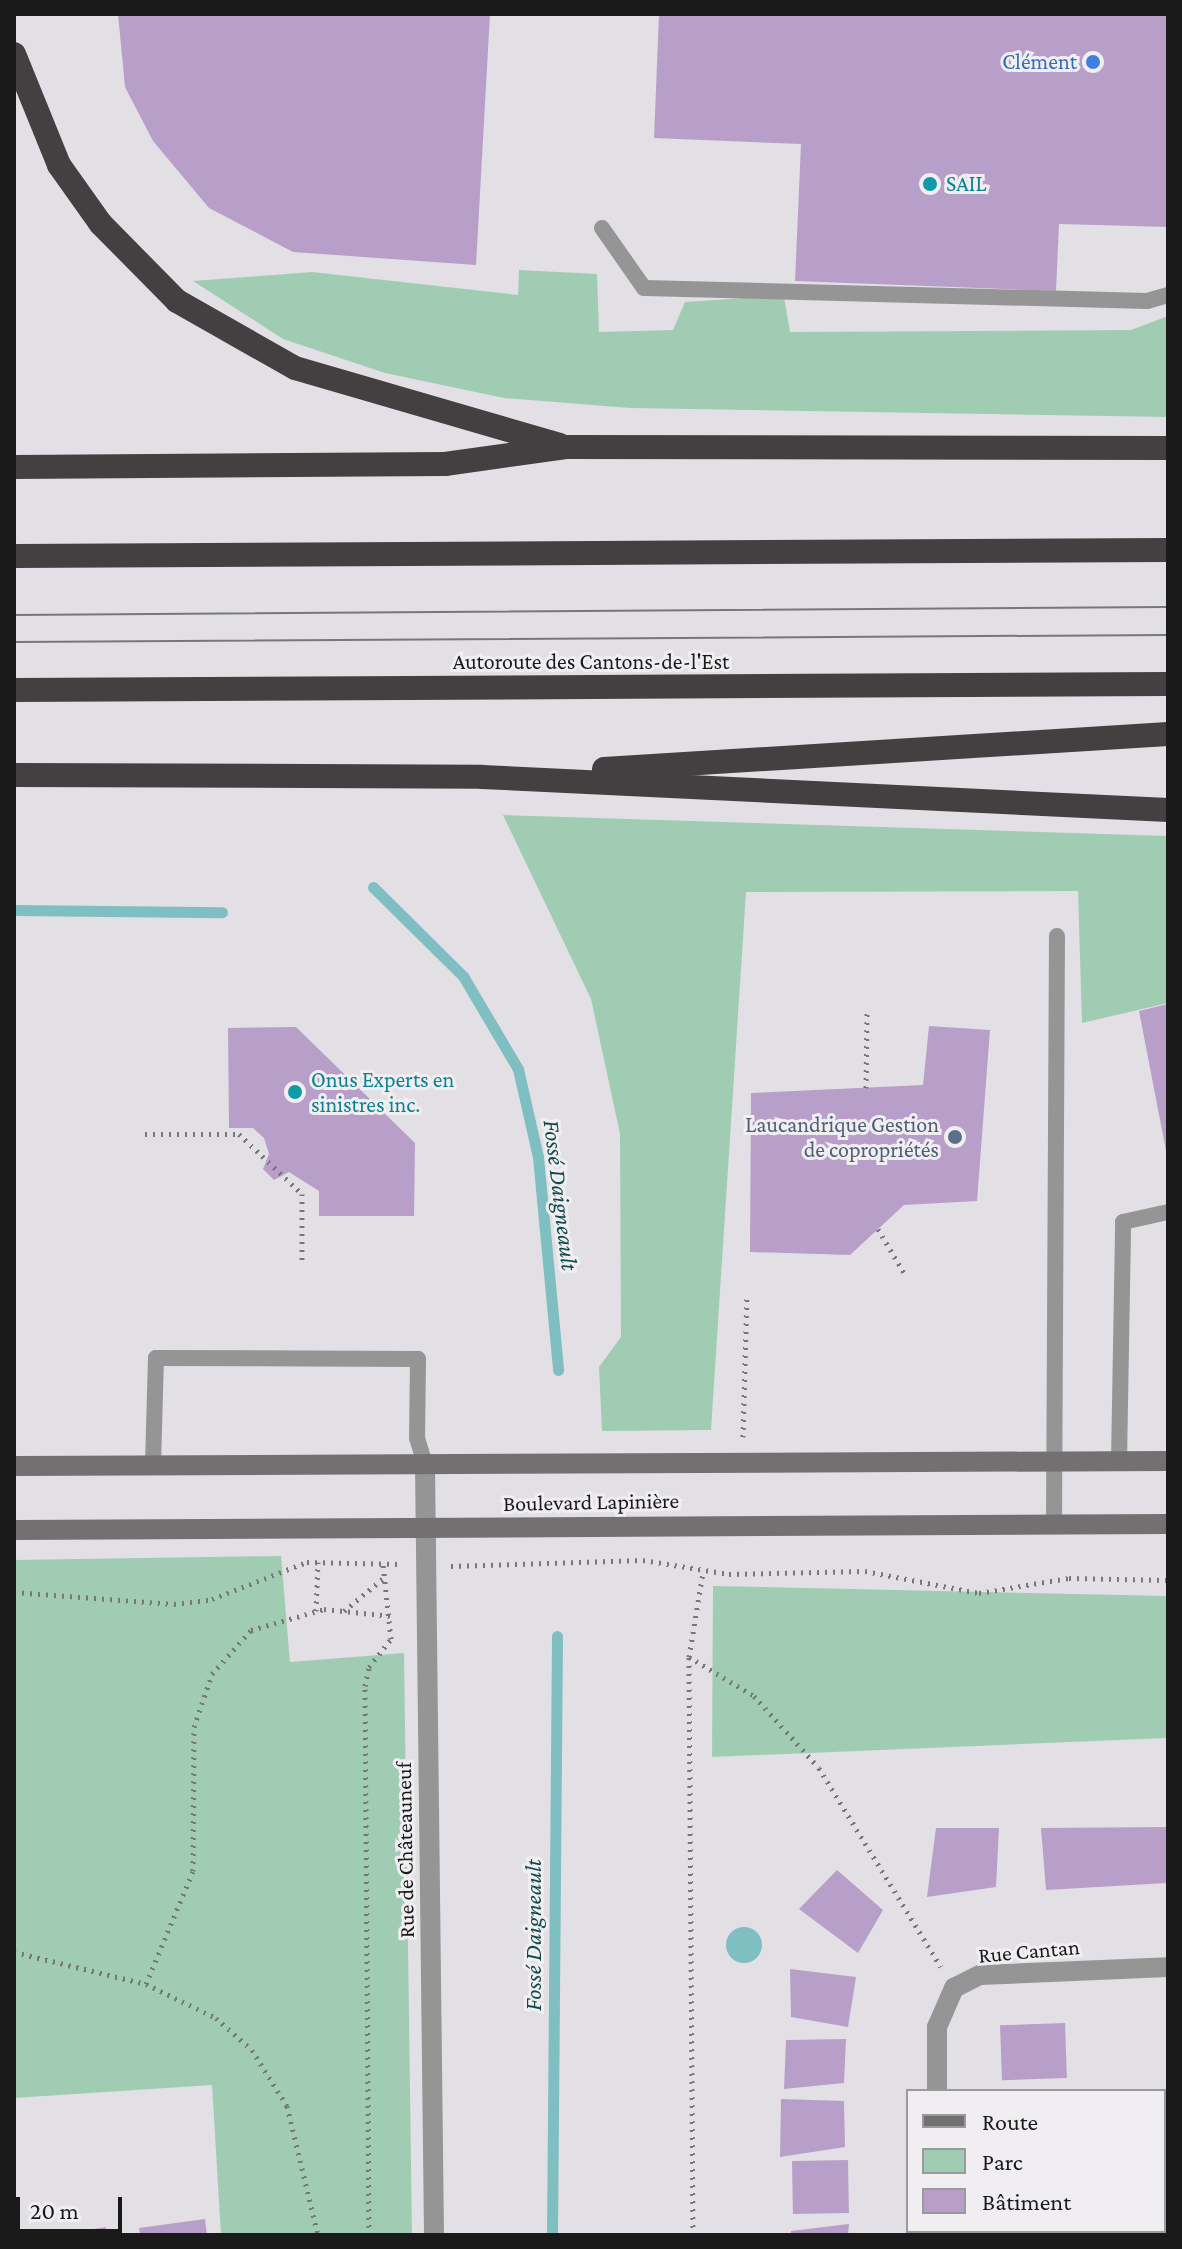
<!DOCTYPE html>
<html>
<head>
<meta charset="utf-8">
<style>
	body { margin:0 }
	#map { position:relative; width:1182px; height:2249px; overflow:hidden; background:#e2e0e4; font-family:"Crimson Pro",serif }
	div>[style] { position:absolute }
	.green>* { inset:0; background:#a1ccb4 }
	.water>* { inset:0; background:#80bfc1 }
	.round { border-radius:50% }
	.stream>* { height:11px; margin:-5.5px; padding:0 5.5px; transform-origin:5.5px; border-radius:5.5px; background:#80bfc1 }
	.building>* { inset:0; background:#b89fc9; transform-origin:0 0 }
	.path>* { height:5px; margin-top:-2.5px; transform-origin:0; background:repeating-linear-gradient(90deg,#777678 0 2px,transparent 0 8px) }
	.service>* { height:16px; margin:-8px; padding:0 8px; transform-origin:8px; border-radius:8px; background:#969595 }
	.minor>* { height:20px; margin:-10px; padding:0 10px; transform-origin:10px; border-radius:10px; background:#969595 }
	.secondary>* { height:20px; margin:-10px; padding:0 10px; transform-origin:10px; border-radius:10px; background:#737071 }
	.motorway>* { height:24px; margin:-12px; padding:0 12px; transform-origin:12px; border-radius:12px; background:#444041 }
	.tram>* { height:2px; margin:-1px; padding:0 1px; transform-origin:1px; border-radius:1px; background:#777678 }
	.dots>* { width:22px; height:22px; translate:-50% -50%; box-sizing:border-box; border:4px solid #f0eef1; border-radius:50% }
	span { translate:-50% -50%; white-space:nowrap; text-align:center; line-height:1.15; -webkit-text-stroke:6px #f0eef1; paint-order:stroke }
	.shop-label { font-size:22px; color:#366cbe }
	.right { translate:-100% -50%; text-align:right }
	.culture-label { font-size:22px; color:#0d838f }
	.left { translate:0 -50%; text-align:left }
	.street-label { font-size:22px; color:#1a1a1b }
	.service-label { font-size:22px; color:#4e5e75 }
	.water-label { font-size:24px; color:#104a4c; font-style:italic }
	.frame { position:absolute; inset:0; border:16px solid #1a1a1b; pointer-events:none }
	.legend { position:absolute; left:906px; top:2089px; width:260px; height:144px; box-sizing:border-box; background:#f0eef1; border:2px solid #9a999b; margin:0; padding:10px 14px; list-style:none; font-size:24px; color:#1a1a1b }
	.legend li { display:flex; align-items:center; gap:16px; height:40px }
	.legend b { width:40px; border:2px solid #9a999b }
	.scale { position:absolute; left:16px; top:2197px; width:106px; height:36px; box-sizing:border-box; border:4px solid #1a1a1b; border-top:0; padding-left:10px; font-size:24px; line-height:28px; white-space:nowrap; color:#1a1a1b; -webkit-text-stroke:6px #f0eef1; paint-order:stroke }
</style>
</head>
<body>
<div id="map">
	<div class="green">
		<div style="clip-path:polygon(519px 270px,597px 274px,599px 332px,673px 330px,685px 302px,776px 296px,784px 297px,790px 332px,1131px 330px,1168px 316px,1168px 417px,630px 408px,504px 398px,385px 373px,283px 339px,193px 281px,312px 272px,518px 295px)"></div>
		<div style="clip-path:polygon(503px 815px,1168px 836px,1168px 1003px,1082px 1023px,1078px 891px,746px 892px,711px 1430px,602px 1431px,599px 1367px,621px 1337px,620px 1134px,591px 999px)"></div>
		<div style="clip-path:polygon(281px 1556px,290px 1662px,404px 1653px,412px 2235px,221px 2235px,212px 2085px,14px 2098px,14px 1560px)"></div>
		<div style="clip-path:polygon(713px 1586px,1168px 1596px,1168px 1738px,712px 1757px)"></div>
	</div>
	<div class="water">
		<div class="round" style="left:726px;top:1927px;width:36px;height:36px"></div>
	</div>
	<div class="stream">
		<div style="left:373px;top:887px;width:127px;rotate:44.7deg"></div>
		<div style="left:463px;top:976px;width:108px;rotate:59.4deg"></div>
		<div style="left:518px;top:1069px;width:90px;rotate:77.2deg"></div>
		<div style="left:538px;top:1157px;width:214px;rotate:84.6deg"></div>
		<div style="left:14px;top:910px;width:208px;rotate:0.6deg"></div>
		<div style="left:552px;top:2235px;width:599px;rotate:-89.52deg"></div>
	</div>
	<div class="building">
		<div style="clip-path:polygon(118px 14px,490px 14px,476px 265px,293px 252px,209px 208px,153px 141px,125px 87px)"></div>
		<div style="clip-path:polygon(659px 14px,1168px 14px,1168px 227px,1059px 224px,1056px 291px,795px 281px,801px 144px,654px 138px)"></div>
		<div style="clip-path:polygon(1168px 1004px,1168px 1156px,1167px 1156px,1139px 1011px)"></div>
		<div style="clip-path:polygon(929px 1026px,990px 1030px,977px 1201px,904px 1205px,850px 1255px,750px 1252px,751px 1093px,923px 1085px)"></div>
		<div style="clip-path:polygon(296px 1027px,415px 1143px,414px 1216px,319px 1216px,319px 1191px,289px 1172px,274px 1180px,263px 1169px,269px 1154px,264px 1138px,253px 1128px,229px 1128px,228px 1028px)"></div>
		<div style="clip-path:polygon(1168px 1827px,1167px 1883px,1046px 1890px,1041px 1828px)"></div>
		<div style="clip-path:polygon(936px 1828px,999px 1828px,996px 1887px,927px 1897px)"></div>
		<div style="clip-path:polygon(837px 1870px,883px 1910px,858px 1953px,799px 1909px)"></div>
		<div style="clip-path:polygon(790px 1969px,856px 1977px,848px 2027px,791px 2017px)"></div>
		<div style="left:1065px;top:2023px;width:55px;height:65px;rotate:88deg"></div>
		<div style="clip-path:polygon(846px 2039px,844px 2083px,784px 2089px,786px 2040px)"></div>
		<div style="clip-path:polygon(781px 2099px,844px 2101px,845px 2147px,780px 2157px)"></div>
		<div style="left:848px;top:2160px;width:53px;height:56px;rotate:89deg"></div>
		<div style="clip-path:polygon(205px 2219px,207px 2235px,140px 2235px,139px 2228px)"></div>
		<div style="clip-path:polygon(849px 2224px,848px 2235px,791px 2235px,791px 2231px)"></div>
		<div style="clip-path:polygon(106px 2227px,107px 2235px,69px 2235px,69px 2233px)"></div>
		<div style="clip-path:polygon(1035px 2231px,1072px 2231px,1072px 2235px,1013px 2235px)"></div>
	</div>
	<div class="path">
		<div style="left:866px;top:1088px;width:75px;rotate:-89.2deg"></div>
		<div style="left:145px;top:1134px;width:94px"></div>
		<div style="left:239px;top:1134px;width:87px;rotate:43.6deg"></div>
		<div style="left:302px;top:1194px;width:71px;rotate:90deg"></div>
		<div style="left:878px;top:1229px;width:55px;rotate:59.2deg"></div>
		<div style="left:743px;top:1437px;width:139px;rotate:-88.4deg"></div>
		<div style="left:451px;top:1566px;width:192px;rotate:-1.8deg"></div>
		<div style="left:643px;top:1560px;width:87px;rotate:9.2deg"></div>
		<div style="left:729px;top:1574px;width:136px;rotate:-1.3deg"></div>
		<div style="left:865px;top:1571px;width:116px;rotate:10.9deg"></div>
		<div style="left:979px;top:1593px;width:91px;rotate:-9.5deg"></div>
		<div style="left:1069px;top:1578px;width:99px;rotate:1.2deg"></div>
		<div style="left:14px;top:1592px;width:160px;rotate:4.3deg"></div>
		<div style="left:174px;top:1604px;width:38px;rotate:-7deg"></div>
		<div style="left:212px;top:1599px;width:102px;rotate:-21.3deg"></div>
		<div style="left:307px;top:1562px;width:94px;rotate:1.2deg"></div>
		<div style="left:316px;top:1611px;width:49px;rotate:-87.7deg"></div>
		<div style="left:344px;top:1611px;width:55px;rotate:-39.8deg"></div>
		<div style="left:689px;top:1657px;width:76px;rotate:31deg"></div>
		<div style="left:754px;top:1696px;width:97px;rotate:47.9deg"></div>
		<div style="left:819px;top:1768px;width:233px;rotate:58.5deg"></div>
		<div style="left:14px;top:1952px;width:136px;rotate:13.6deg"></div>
		<div style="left:146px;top:1984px;width:78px;rotate:25.9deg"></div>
		<div style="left:216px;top:2018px;width:48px;rotate:41.6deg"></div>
		<div style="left:252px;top:2050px;width:66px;rotate:58deg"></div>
		<div style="left:287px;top:2106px;width:133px;rotate:76.5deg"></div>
		<div style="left:146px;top:1984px;width:122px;rotate:-67.4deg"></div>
		<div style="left:193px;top:1871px;width:144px;rotate:-89.6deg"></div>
		<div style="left:194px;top:1727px;width:56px;rotate:-71.2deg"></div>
		<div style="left:212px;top:1674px;width:59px;rotate:-48.4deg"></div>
		<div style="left:251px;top:1630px;width:76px;rotate:-16deg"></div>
		<div style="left:324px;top:1609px;width:68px;rotate:5.9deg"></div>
		<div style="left:369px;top:2235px;width:549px;rotate:-90.42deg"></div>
		<div style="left:365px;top:1686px;width:19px;rotate:-78deg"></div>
		<div style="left:369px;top:1667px;width:36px;rotate:-52deg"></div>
		<div style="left:391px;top:1639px;width:75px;rotate:-96.1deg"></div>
		<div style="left:693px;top:2235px;width:578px;rotate:-90.4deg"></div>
		<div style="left:689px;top:1657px;width:86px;rotate:-80.6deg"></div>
	</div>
	<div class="service">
		<div style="left:602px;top:228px;width:73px;rotate:55deg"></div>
		<div style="left:644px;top:288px;width:503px;rotate:1.48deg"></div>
		<div style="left:1147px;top:301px;width:22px;rotate:-16deg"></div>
		<div style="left:1119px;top:1461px;width:239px;rotate:-89deg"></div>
		<div style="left:1123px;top:1222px;width:46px;rotate:-12.5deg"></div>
		<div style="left:153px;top:1465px;width:107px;rotate:-88.4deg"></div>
		<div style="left:156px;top:1358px;width:262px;rotate:0.2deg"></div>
		<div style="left:418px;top:1359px;width:79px;rotate:90.7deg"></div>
		<div style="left:417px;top:1438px;width:28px;rotate:73deg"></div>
		<div style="left:1054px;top:1525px;width:589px;rotate:-89.71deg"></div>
	</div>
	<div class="minor">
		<div style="left:425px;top:1465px;width:770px;rotate:89.33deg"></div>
		<div style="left:937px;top:2091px;width:64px;rotate:-90deg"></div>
		<div style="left:937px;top:2027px;width:43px;rotate:-66.4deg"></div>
		<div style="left:954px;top:1988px;width:29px;rotate:-27deg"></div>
		<div style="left:980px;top:1975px;width:188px;rotate:-2.4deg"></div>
		<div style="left:937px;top:2231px;width:4px;rotate:90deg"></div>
	</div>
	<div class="secondary">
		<div style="left:14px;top:1466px;width:1154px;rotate:-0.25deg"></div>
		<div style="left:14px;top:1530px;width:1154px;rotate:-0.3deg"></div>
	</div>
	<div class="motorway">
		<div style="left:14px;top:54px;width:120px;rotate:67.9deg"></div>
		<div style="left:59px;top:165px;width:72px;rotate:54.6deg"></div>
		<div style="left:101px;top:224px;width:108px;rotate:45.4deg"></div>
		<div style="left:177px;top:301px;width:136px;rotate:29.6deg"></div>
		<div style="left:295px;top:368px;width:276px;rotate:16.2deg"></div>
		<div style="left:14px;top:467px;width:431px;rotate:-0.4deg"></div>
		<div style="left:445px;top:464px;width:122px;rotate:-8deg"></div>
		<div style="left:566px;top:447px;width:602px;rotate:0.1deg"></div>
		<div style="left:14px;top:556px;width:1154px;rotate:-0.3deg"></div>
		<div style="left:14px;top:690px;width:1154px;rotate:-0.3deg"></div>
		<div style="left:604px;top:769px;width:565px;rotate:-3.55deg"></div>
		<div style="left:14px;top:775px;width:468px;rotate:0.2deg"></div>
		<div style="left:482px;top:777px;width:687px;rotate:2.75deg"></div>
	</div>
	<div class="tram">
		<div style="left:14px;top:615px;width:1154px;rotate:-0.4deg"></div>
		<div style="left:14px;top:642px;width:1154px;rotate:-0.35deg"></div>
	</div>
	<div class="dots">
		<div style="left:1093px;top:62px;background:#3f7fe0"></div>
		<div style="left:930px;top:184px;background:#0f9aa8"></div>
		<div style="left:295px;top:1092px;background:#0f9aa8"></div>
		<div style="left:955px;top:1137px;background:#5c6f8a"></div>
	</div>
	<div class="shop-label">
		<span class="right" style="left:1077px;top:62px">Clément</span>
	</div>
	<div class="culture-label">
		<span class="left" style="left:946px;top:184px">SAIL</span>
		<span class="left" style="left:311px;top:1092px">Onus Experts en<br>sinistres inc.</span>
	</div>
	<div class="street-label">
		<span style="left:591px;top:662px">Autoroute des Cantons-de-l'Est</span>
		<span style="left:591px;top:1502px;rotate:-1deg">Boulevard Lapinière</span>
		<span style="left:405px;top:1850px;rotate:-91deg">Rue de Châteauneuf</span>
		<span style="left:1029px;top:1951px;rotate:-5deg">Rue Cantan</span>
	</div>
	<div class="service-label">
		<span class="right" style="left:939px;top:1137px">Laucandrique Gestion<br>de copropriétés</span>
	</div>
	<div class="water-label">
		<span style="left:561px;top:1195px;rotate:83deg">Fossé Daigneault</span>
		<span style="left:533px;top:1935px;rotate:-90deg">Fossé Daigneault</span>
	</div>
	<div class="frame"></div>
	<ul class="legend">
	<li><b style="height:10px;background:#737071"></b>Route</li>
	<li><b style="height:22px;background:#a1ccb4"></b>Parc</li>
	<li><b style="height:22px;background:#b89fc9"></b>Bâtiment</li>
	</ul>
	<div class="scale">20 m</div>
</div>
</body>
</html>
